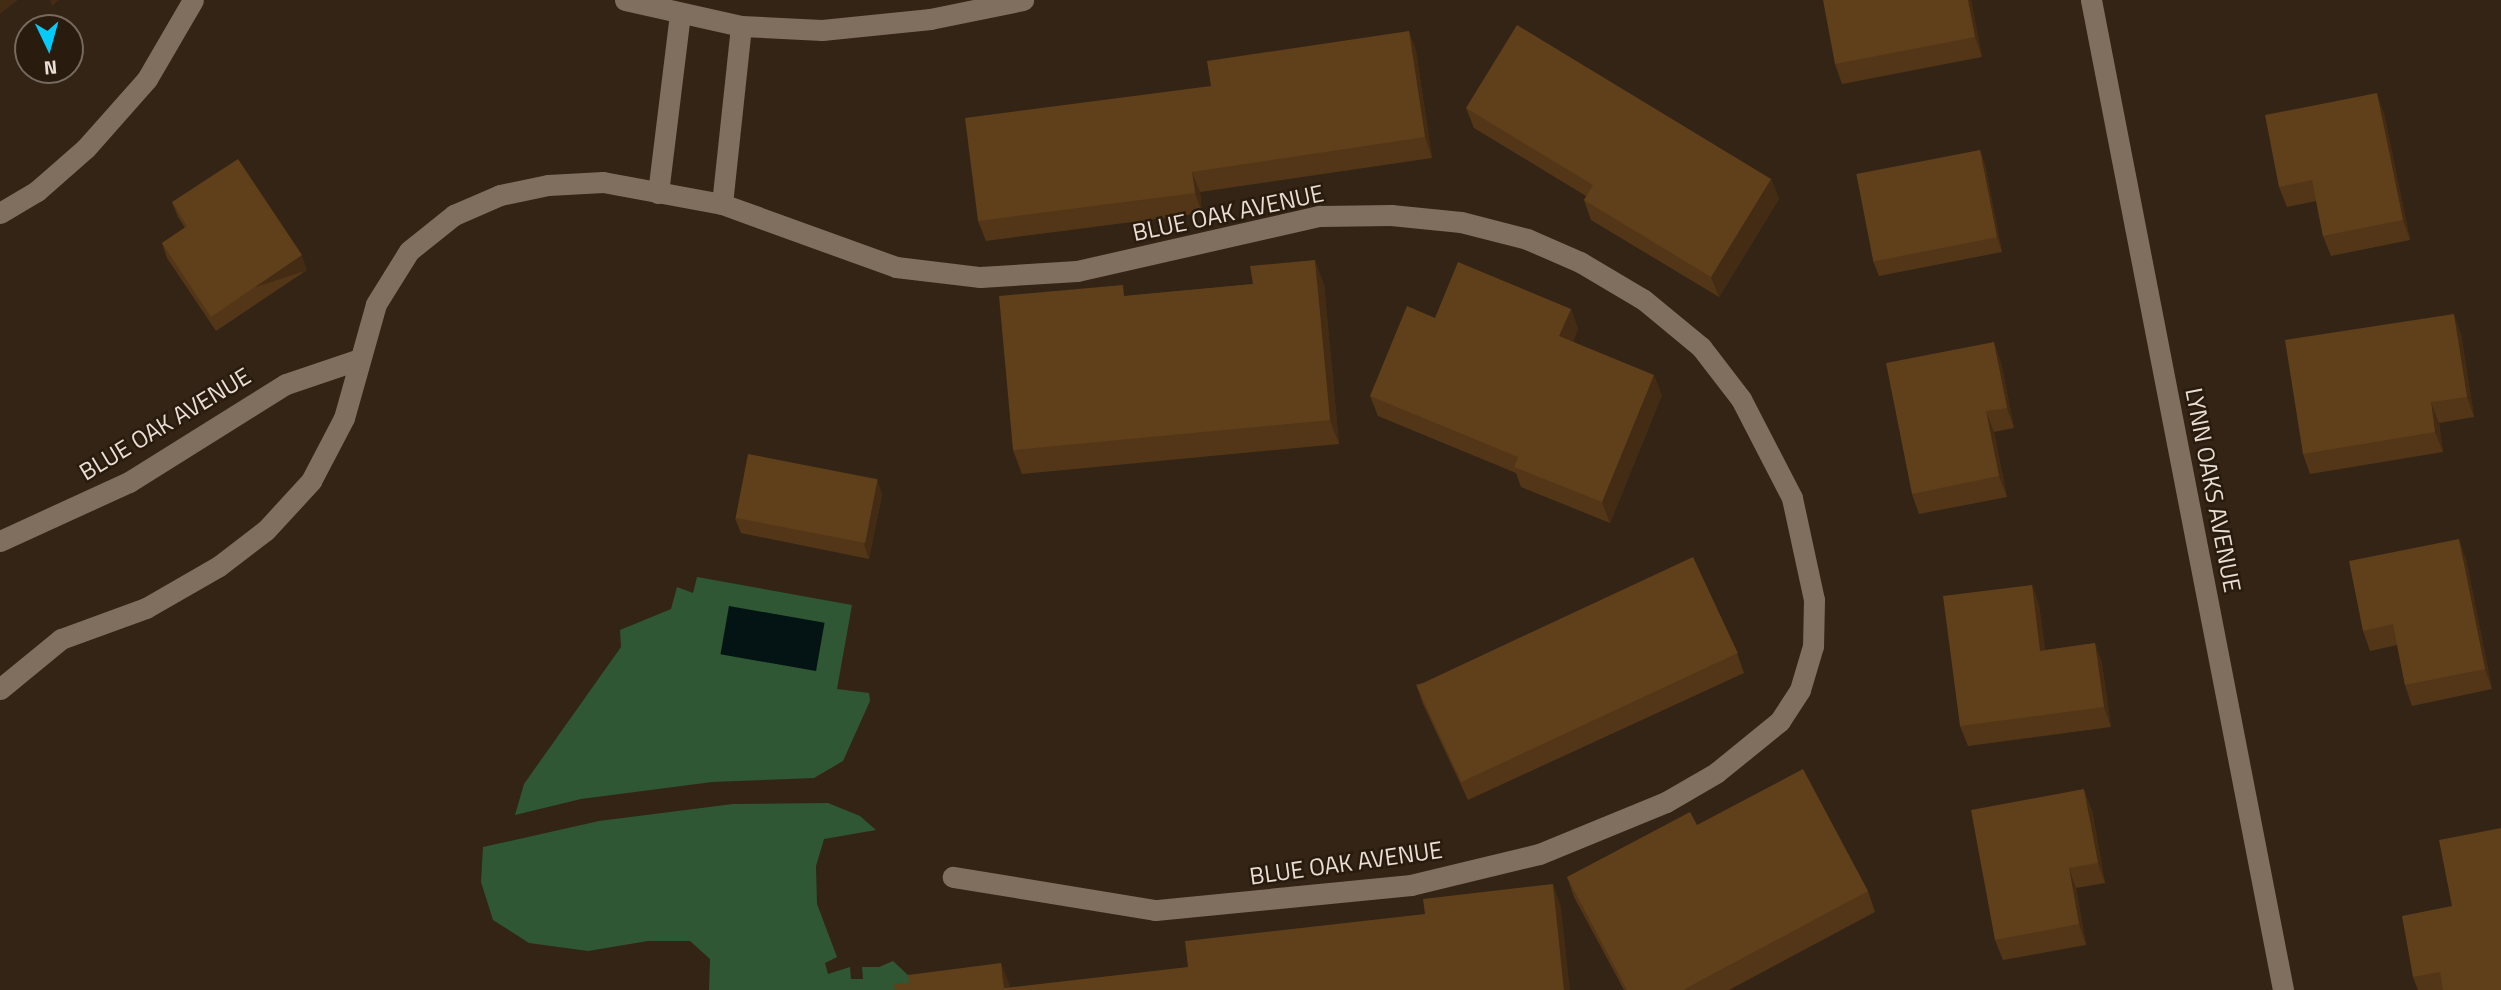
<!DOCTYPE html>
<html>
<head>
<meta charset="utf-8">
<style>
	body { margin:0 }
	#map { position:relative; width:2501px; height:990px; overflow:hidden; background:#332416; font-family:"Titillium Web",sans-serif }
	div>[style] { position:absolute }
	.green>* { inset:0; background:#2f5734 }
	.water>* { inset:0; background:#041314; transform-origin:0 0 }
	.street>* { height:21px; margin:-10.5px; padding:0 10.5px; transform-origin:10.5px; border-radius:10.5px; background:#806f5f }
	.wall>* { inset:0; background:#533617 }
	.shaded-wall>* { inset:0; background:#432c13; transform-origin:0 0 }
	.building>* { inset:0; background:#603f1b; transform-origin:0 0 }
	span { translate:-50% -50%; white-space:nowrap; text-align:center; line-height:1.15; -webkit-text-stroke:5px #291b0d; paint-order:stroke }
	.street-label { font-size:24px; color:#e9dfd6 }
	.north { position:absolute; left:14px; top:14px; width:70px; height:70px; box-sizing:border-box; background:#291b0d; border:2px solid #76695d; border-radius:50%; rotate:175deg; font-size:19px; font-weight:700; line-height:28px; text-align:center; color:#e9dfd6 }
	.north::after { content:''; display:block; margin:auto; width:24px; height:32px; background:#06cbf9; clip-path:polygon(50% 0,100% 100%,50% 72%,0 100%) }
</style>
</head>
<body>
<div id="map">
	<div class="green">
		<div style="clip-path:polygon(697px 577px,852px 605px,837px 689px,869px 693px,870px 701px,843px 761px,814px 778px,712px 782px,581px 799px,515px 815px,524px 784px,621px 647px,620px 630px,671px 609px,677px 587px,693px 593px)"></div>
		<div style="clip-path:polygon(828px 803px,860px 816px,876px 830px,824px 839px,816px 866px,817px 904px,837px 957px,825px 963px,828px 974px,850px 967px,851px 979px,863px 979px,862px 967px,879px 967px,893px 961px,910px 977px,912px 990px,709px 990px,710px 959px,690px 941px,648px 941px,588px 951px,529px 943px,493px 920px,481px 882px,483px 847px,599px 821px,733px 804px)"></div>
	</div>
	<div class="water">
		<div style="left:729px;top:606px;width:97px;height:49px;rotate:10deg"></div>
	</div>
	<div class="street">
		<div style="left:625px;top:0;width:119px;rotate:12.6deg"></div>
		<div style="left:741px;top:26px;width:81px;rotate:2.8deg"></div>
		<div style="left:822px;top:30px;width:109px;rotate:-5.8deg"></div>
		<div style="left:930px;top:19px;width:95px;rotate:-11.5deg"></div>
		<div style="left:2091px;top:0;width:1008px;rotate:79.02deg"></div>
		<div style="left:658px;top:193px;width:179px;rotate:-83deg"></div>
		<div style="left:722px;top:204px;width:179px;rotate:-83.9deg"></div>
		<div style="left:0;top:213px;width:43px;rotate:-30.7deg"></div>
		<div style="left:37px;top:191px;width:65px;rotate:-41.3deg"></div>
		<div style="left:86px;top:148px;width:92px;rotate:-48.5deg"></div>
		<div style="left:147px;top:79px;width:91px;rotate:-59.8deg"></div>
		<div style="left:0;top:541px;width:142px;rotate:-24.6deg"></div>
		<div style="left:129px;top:482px;width:185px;rotate:-32deg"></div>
		<div style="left:286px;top:384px;width:78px;rotate:-18.7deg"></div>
		<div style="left:0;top:689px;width:79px;rotate:-39.3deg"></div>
		<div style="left:61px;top:639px;width:90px;rotate:-20deg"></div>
		<div style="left:146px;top:608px;width:84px;rotate:-29.9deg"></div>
		<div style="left:219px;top:566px;width:59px;rotate:-37.5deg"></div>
		<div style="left:266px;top:530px;width:67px;rotate:-47.4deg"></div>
		<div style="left:311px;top:481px;width:71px;rotate:-62.4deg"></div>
		<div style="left:344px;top:418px;width:118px;rotate:-74.3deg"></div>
		<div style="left:376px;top:304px;width:62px;rotate:-58.1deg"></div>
		<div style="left:409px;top:251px;width:58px;rotate:-38.7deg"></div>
		<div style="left:454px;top:215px;width:50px;rotate:-23.5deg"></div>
		<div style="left:500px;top:195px;width:49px;rotate:-11.8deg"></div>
		<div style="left:548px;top:185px;width:55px;rotate:-3.1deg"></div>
		<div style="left:603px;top:182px;width:121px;rotate:10.5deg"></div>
		<div style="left:722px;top:204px;width:185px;rotate:19.9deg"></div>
		<div style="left:896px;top:267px;width:85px;rotate:6.8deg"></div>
		<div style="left:980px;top:277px;width:97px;rotate:-3.5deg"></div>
		<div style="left:1077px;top:271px;width:249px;rotate:-12.8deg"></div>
		<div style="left:1320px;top:216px;width:71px;rotate:-0.8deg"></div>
		<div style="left:1391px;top:215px;width:70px;rotate:5.7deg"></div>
		<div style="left:1461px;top:222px;width:68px;rotate:14.4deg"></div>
		<div style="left:1527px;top:239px;width:58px;rotate:23.5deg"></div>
		<div style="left:1580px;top:262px;width:74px;rotate:30.7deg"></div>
		<div style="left:1644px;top:300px;width:74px;rotate:39.5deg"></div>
		<div style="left:1701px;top:347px;width:66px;rotate:52.4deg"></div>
		<div style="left:1741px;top:399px;width:111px;rotate:62.7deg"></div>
		<div style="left:1792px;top:498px;width:104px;rotate:77.8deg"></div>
		<div style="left:1814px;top:600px;width:46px;rotate:91.2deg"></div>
		<div style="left:1813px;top:646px;width:46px;rotate:106.5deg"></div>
		<div style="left:1800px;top:690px;width:37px;rotate:123deg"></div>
		<div style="left:1780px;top:721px;width:82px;rotate:140.9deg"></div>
		<div style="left:1716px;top:773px;width:58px;rotate:149.9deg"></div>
		<div style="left:1666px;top:802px;width:137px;rotate:157.7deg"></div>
		<div style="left:1539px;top:854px;width:132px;rotate:166.4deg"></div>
		<div style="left:1411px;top:885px;width:257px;rotate:174.4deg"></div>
		<div style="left:1155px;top:910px;width:205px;rotate:-170.7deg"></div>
	</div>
	<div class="wall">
		<div style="clip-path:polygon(1971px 0,1982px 57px,1842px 84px,1835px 64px)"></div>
		<div style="clip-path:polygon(1409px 31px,1416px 51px,1432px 158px,1200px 192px,1202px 213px,986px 241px,978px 221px)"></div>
		<div style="clip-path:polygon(1466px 108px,1771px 179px,1779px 199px,1719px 297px,1591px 220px,1584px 200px,1586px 196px,1474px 128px)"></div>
		<div style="clip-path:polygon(2384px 113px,2410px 240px,2331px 256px,2323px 236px,2316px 201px,2287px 207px,2279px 187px)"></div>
		<div style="clip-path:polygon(1980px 150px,1985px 165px,2002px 252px,1879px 276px,1873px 261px)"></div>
		<div style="clip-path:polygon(172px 202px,307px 270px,216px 331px,167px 258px,162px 243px,185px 228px,178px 217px)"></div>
		<div style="clip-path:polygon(1253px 284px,1324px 284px,1339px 444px,1022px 474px,1013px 450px,1127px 296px)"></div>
		<div style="clip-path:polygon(1571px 309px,1578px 329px,1573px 342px,1662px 395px,1610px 523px,1521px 487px,1516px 473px,1378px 416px,1370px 396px)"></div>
		<div style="clip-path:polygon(2461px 334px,2474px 417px,2439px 423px,2443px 452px,2310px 474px,2303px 454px)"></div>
		<div style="clip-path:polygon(2001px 362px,2014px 428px,1994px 432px,2007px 497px,1919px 514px,1912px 494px)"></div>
		<div style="clip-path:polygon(877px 480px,882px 495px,869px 559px,741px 533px,735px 518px)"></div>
		<div style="clip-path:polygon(2466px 559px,2492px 689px,2412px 706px,2405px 685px,2397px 645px,2370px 651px,2363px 631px)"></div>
		<div style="clip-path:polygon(2032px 585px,2039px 605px,2045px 650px,2095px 643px,2102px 664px,2111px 727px,1968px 746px,1960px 726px)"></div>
		<div style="clip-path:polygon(1737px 653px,1744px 673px,1468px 800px,1423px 704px,1416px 684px)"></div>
		<div style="clip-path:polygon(2092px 810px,2105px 883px,2076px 888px,2086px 945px,2003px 960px,1995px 940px)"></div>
		<div style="clip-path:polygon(1697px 825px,1868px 891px,1875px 912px,1729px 990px,1624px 990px,1574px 897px,1567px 877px)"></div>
		<div style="clip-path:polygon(2452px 906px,2501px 990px,2418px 990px,2413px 977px)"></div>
	</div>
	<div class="shaded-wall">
		<div style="clip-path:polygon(0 0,18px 0,0 14px)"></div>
		<div style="clip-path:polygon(50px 0,59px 0,52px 6px)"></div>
		<div style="clip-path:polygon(1968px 0,1971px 0,1982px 57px,1975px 37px)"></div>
		<div style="clip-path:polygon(1409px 31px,1416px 51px,1432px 158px,1425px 137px)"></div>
		<div style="clip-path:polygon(2377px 93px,2384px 113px,2410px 240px,2403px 220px)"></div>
		<div style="clip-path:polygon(1980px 150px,1985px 165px,2002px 252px,1997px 237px)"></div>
		<div style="clip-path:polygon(1192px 172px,1200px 192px,1202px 213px,1195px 193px)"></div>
		<div style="clip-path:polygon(1771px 179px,1779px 199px,1719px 297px,1711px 277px)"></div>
		<div style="left:302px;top:255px;width:16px;height:110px;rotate:72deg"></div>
		<div style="clip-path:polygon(1315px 260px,1324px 284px,1339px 444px,1330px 420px)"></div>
		<div style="clip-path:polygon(1571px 309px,1578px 329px,1567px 357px,1559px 336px)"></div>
		<div style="clip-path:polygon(2454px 314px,2461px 334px,2474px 417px,2467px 397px)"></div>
		<div style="clip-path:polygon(1994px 342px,2001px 362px,2014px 428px,2007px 408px)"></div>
		<div style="clip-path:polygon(1654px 375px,1662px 395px,1610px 523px,1602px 502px)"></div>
		<div style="clip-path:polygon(2431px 402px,2439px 423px,2443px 452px,2435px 432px)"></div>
		<div style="clip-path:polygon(1986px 411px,1994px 432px,2007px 497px,1999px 476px)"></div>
		<div style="clip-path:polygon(877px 480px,882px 495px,869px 559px,864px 544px)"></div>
		<div style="clip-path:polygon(2459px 539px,2466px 559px,2492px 689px,2485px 669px)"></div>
		<div style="clip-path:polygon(2032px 585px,2039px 605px,2048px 671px,2040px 651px)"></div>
		<div style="clip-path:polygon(2095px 643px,2102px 664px,2111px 727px,2104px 707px)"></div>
		<div style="clip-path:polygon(2084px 789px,2092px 810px,2105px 883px,2098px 863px)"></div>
		<div style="clip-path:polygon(2069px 868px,2076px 888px,2086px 945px,2079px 924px)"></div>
		<div style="clip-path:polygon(1553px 884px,1561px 907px,1570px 990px,1564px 990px)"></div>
		<div style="clip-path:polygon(1001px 963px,1010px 986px,1010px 990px,1004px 988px)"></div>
	</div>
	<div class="building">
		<div style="clip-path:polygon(1823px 0,1968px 0,1975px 37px,1835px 64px)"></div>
		<div style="clip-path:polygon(1517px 25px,1771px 179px,1711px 277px,1584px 200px,1593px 185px,1466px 108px)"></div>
		<div style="clip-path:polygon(1409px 31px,1425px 137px,1192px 172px,1195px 193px,978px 221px,965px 118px,1211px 86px,1207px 61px)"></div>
		<div style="clip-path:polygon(2377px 93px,2403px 220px,2323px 236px,2312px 180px,2279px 187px,2265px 115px)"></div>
		<div style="left:1980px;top:150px;width:89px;height:126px;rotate:79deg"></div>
		<div style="clip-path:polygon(238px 159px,302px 255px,211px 317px,162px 243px,187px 226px,172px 202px)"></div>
		<div style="clip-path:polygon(1315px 260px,1330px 420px,1013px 450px,999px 296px,1123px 285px,1124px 296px,1253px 284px,1250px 266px)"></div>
		<div style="clip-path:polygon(1458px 262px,1571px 309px,1559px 336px,1654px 375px,1602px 502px,1514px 467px,1518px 457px,1370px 396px,1407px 306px,1435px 318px)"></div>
		<div style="clip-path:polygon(2454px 314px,2467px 397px,2431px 402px,2435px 432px,2303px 454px,2285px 340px)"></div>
		<div style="clip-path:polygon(1994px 342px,2007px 408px,1986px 411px,1999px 476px,1912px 494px,1886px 363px)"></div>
		<div style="left:748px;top:454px;width:132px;height:65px;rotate:11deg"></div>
		<div style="clip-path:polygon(2459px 539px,2485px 669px,2405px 685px,2393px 624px,2363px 631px,2349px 561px)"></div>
		<div style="left:1693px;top:557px;width:106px;height:305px;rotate:65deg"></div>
		<div style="clip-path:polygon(2032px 585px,2040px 651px,2095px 643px,2104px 707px,1960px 726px,1943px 596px)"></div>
		<div style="clip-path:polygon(1803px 769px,1868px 891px,1683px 990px,1627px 990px,1567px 877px,1690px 812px,1697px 825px)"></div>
		<div style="clip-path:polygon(2084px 789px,2098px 863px,2069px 868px,2079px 924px,1995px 940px,1971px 810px)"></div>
		<div style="clip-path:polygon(2501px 828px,2501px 990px,2443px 990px,2440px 972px,2413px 977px,2402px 916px,2452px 906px,2439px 840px)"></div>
		<div style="clip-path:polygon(1553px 884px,1564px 990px,895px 990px,894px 984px,909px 983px,908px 975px,1001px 963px,1004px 988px,1188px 967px,1185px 941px,1425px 914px,1423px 899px)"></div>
	</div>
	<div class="street-label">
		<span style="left:1228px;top:213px;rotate:-12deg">BLUE OAK AVENUE</span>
		<span style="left:165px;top:424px;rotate:-31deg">BLUE OAK AVENUE</span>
		<span style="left:2213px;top:490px;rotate:79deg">LYNN OAKS AVENUE</span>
		<span style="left:1346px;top:863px;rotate:-8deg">BLUE OAK AVENUE</span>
	</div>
	<div class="north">N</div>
</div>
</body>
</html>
